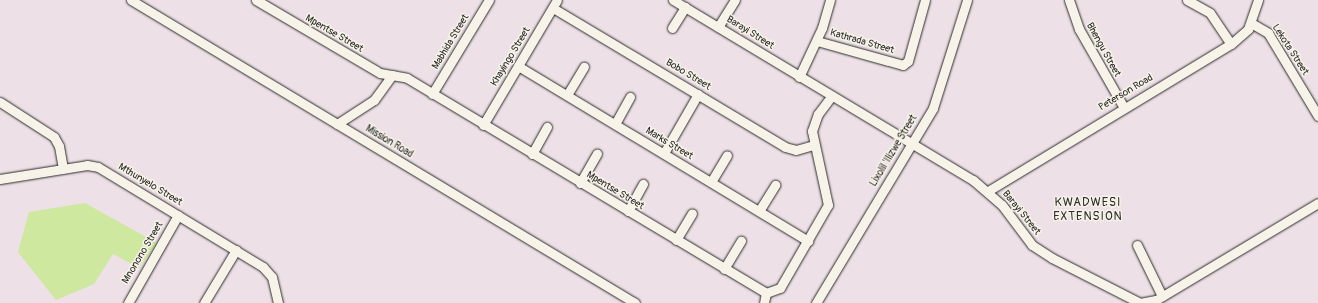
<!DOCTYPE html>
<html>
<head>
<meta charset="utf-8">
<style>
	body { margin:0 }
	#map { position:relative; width:1318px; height:303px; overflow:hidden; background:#ede0e6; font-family:Pangolin,sans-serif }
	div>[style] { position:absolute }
	.green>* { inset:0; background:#cee89f }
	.roads { filter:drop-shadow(0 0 1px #2b2b2b) drop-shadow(0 0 1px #2b2b2b) }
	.minor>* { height:9px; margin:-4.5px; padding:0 4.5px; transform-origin:4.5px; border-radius:4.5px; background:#f7f3e8 }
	span { translate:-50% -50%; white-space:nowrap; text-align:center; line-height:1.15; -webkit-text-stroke:3px #f7f3e8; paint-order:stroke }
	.street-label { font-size:10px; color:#2b2b2b }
	.quarter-label { font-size:12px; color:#2b2b2b; letter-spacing:1px }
</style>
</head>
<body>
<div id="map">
	<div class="green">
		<div style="clip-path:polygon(85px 203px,157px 243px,139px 268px,113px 254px,94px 284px,56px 300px,18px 252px,29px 212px)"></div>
	</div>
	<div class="roads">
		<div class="minor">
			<div style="left:131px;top:0;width:588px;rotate:31.01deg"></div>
			<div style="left:256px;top:0;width:144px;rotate:30.5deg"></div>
			<div style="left:380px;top:73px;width:27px;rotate:10deg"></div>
			<div style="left:407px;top:78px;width:418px;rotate:30.9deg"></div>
			<div style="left:766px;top:293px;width:15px;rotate:-20deg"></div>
			<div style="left:780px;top:288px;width:96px;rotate:-60deg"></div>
			<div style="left:828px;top:205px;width:76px;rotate:-102.2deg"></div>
			<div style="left:812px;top:131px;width:18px;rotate:-71deg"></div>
			<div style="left:818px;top:114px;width:21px;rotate:-53deg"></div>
			<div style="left:673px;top:0;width:350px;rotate:31deg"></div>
			<div style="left:973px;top:180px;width:38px;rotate:41deg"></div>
			<div style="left:1002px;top:205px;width:50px;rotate:53.1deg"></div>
			<div style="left:1032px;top:245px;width:24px;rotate:33deg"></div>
			<div style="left:1052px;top:258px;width:99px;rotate:27.1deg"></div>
			<div style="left:1140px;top:303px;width:16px;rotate:-11deg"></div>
			<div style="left:1156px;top:300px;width:189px;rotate:-30.9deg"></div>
			<div style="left:1069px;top:0;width:31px;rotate:71deg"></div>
			<div style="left:1079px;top:29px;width:91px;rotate:60.3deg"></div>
			<div style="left:1187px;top:0;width:26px;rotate:29deg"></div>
			<div style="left:1210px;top:13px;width:37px;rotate:56deg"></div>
			<div style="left:553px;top:8px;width:270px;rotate:30.9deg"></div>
			<div style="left:785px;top:147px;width:11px;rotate:15deg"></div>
			<div style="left:796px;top:150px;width:19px;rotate:-16deg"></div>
			<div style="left:1251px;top:23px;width:20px;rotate:30deg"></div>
			<div style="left:1268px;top:33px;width:97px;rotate:58.9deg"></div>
			<div style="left:718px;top:27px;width:32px;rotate:-58deg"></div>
			<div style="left:672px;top:28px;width:25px;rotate:-58deg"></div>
			<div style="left:817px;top:41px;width:89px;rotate:15.6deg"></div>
			<div style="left:903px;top:65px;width:6px;rotate:-39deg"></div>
			<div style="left:908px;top:61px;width:63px;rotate:-74.4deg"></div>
			<div style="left:518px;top:66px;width:339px;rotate:31.1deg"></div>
			<div style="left:799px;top:77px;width:54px;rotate:-64.9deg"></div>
			<div style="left:822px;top:28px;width:29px;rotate:-74deg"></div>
			<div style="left:432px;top:94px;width:110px;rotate:-58.8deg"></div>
			<div style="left:567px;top:95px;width:33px;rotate:-59deg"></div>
			<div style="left:0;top:102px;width:64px;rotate:32.9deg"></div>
			<div style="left:54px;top:137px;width:10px;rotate:61deg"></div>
			<div style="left:59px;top:146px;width:23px;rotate:80deg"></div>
			<div style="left:337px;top:124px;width:44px;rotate:-33deg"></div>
			<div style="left:374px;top:100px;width:31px;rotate:-54deg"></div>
			<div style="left:615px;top:124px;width:31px;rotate:-61deg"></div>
			<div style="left:483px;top:125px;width:145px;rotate:-59.4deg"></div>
			<div style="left:664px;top:153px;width:68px;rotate:-60deg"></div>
			<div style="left:532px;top:154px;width:31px;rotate:-61deg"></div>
			<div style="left:0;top:179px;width:88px;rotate:-9.1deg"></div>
			<div style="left:87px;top:165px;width:11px;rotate:10deg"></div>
			<div style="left:98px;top:167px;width:193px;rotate:31.2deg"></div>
			<div style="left:263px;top:267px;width:13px;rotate:48deg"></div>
			<div style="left:272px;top:277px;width:27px;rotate:77deg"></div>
			<div style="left:711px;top:182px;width:31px;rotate:-59deg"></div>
			<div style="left:580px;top:183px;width:34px;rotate:-60deg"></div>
			<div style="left:988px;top:191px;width:284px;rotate:-31.2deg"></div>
			<div style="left:1231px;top:44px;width:23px;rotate:-41deg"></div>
			<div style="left:1248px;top:29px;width:31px;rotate:-71deg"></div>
			<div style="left:628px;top:211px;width:31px;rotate:-61deg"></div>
			<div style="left:759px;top:211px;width:31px;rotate:-58deg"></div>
			<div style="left:676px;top:240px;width:31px;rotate:-59deg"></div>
			<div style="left:1137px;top:245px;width:57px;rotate:63.9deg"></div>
			<div style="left:724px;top:269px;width:33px;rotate:-59deg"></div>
			<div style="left:128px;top:303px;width:101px;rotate:-60.4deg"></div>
			<div style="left:204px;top:303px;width:62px;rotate:-58.9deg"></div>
			<div style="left:764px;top:303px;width:10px;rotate:-79deg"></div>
			<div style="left:816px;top:303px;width:227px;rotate:-59deg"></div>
			<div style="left:933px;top:108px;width:113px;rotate:-72.5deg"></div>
		</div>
	</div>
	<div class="street-label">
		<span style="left:750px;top:33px;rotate:32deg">Barayi Street</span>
		<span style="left:334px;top:34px;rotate:30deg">Mpentse Street</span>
		<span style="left:451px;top:42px;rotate:-59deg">Mabhida Street</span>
		<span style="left:862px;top:42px;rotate:16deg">Kathrada Street</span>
		<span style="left:1103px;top:50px;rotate:61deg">Bhengu Street</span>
		<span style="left:1290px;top:50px;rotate:57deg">Lekota Street</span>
		<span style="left:511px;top:57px;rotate:-59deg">Khayingo Street</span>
		<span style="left:688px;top:75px;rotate:31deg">Bobo Street</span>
		<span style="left:1126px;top:93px;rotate:-31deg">Peterson Road</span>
		<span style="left:389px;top:142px;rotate:31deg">Mission Road</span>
		<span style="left:669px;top:144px;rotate:31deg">Marks Street</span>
		<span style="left:894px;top:151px;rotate:-59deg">Lixolil 'Ilizwe Street</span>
		<span style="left:150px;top:185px;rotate:31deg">Mthunyelo Street</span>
		<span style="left:615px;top:191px;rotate:31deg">Mpentse Street</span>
		<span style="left:1021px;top:213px;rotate:51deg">Barayi Street</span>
		<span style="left:143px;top:253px;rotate:-59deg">Mnonono Street</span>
	</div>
	<div class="quarter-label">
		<span style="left:1088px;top:210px">KWADWESI<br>EXTENSION</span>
	</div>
</div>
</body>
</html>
